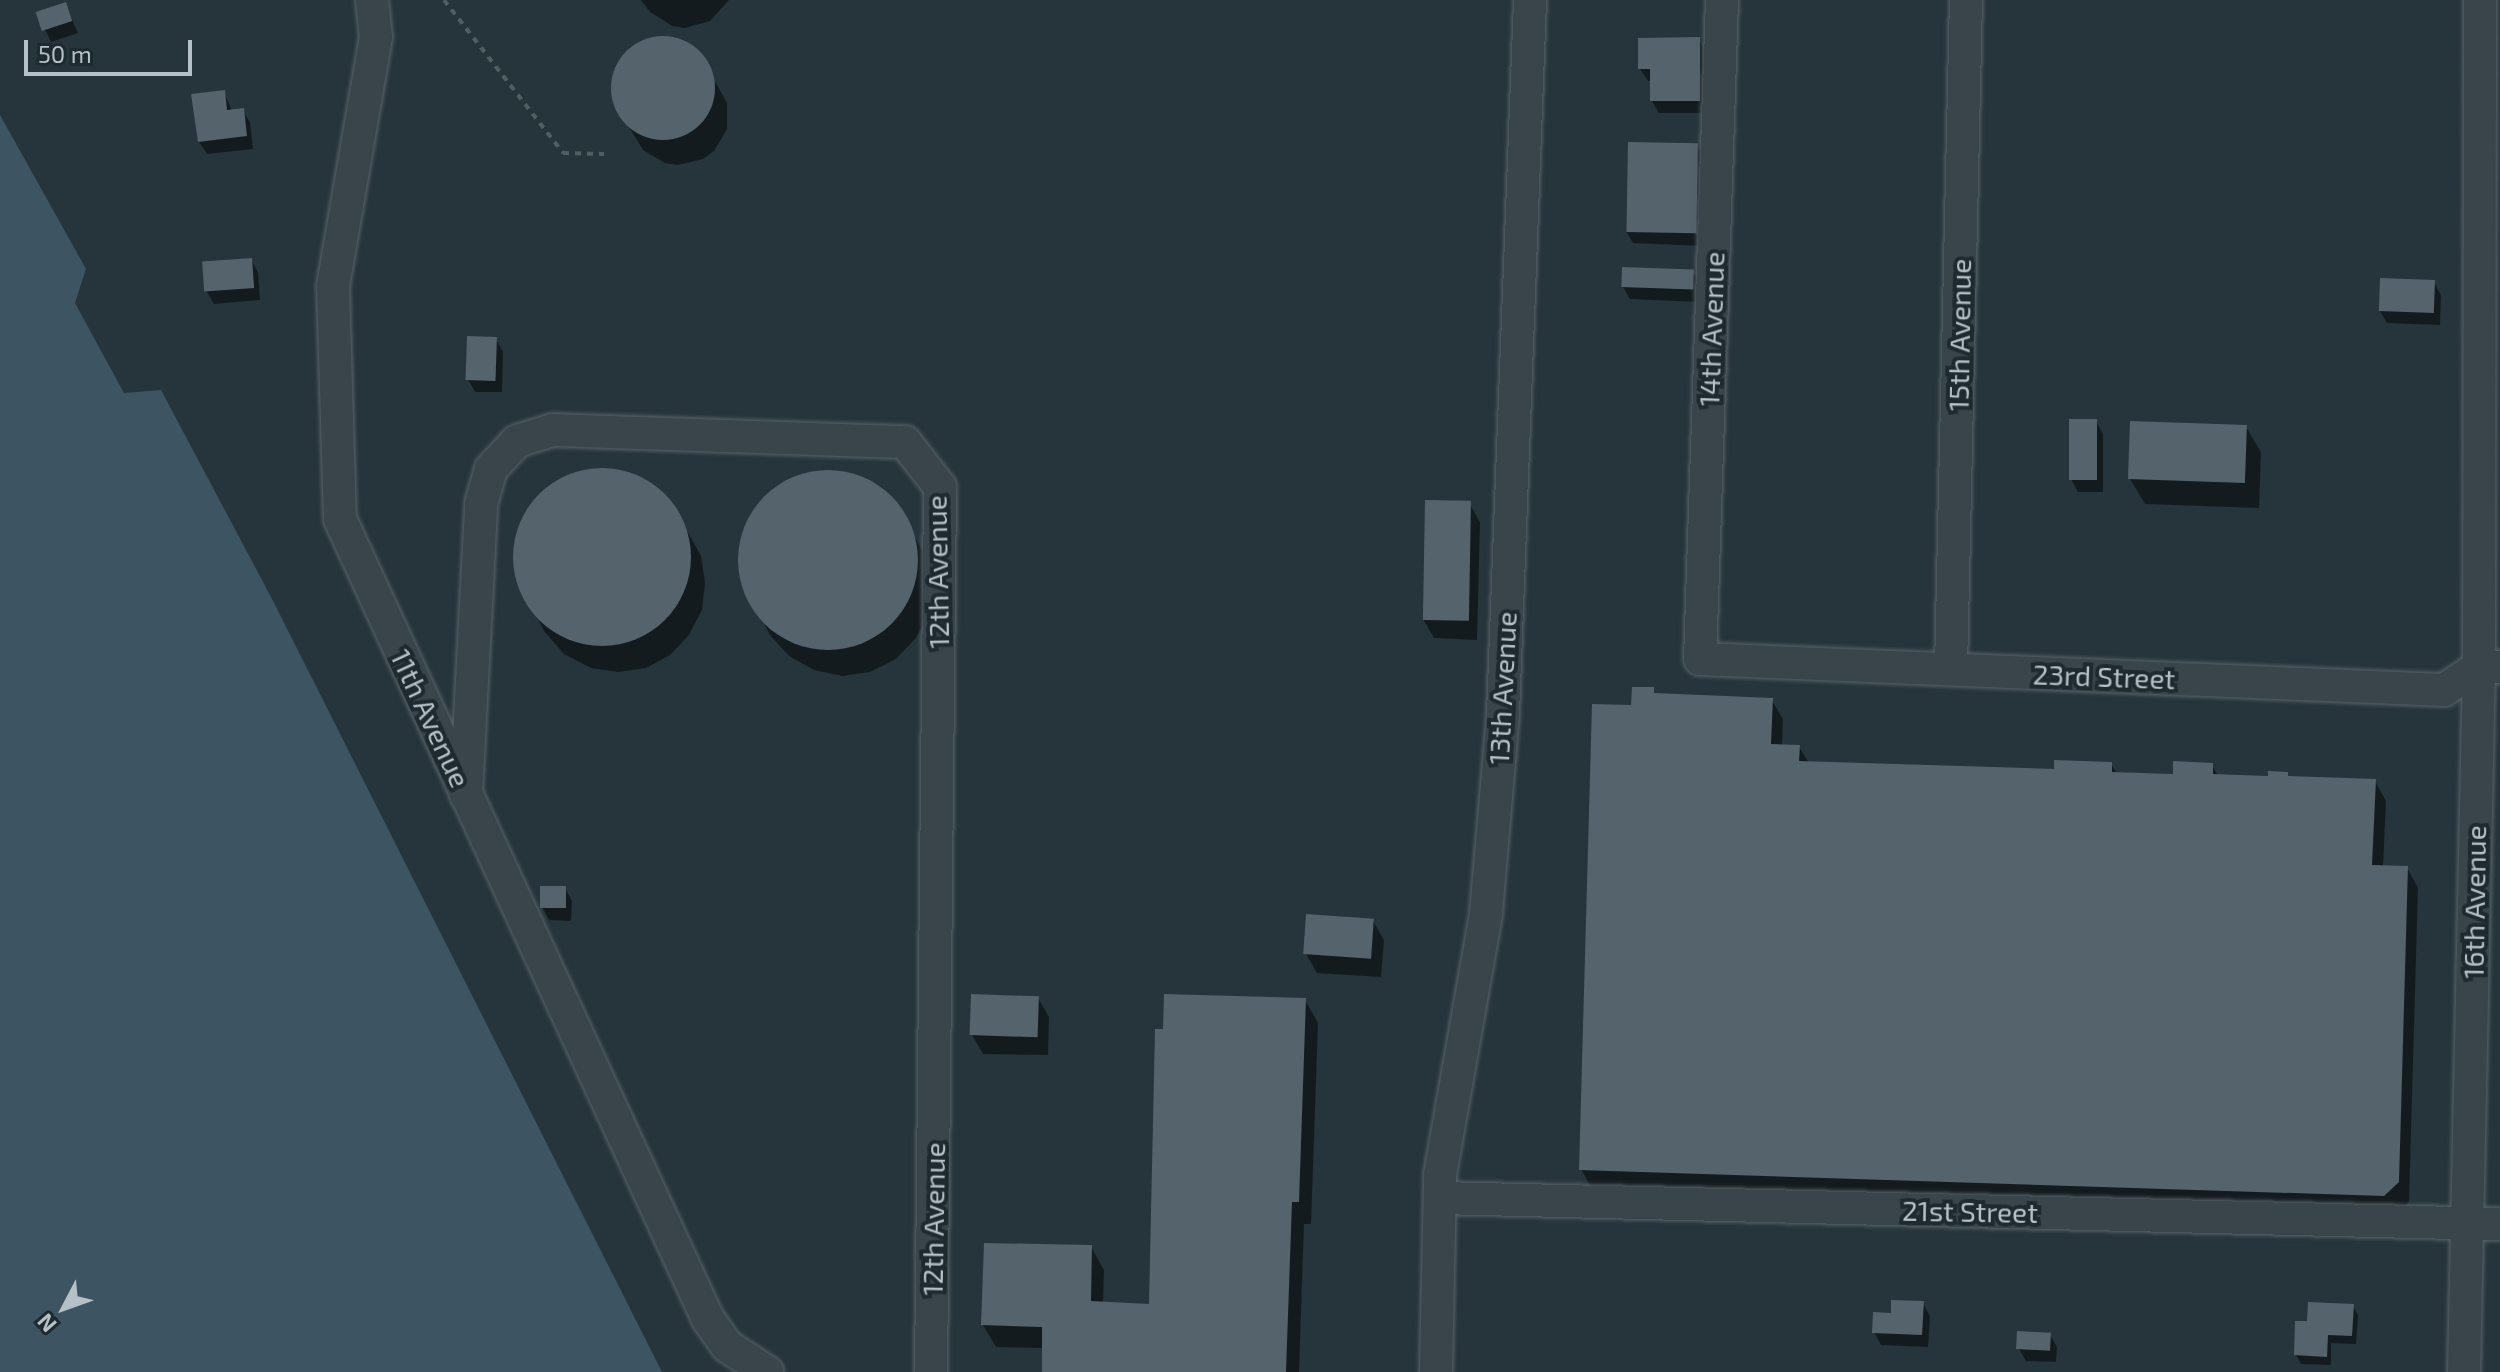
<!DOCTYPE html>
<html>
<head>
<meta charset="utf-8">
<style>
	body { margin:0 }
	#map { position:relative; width:2500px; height:1372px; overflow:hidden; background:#26343b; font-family:"Exo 2",sans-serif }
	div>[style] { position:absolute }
	.water>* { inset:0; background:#3d5562 }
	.shadow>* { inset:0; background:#0007 }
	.building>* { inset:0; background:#54636c; transform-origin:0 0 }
	.round { border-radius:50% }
	.path>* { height:4px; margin-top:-2px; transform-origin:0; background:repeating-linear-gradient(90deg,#4d5f5e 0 6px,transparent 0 12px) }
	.roads { filter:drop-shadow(0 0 2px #586369) drop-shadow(0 0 2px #586369) }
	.minor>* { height:32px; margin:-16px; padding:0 16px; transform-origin:16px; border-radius:16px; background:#3a454b }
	span { translate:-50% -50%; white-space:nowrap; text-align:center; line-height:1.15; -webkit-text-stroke:8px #1f2a30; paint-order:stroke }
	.street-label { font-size:28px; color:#b5c0c7 }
	.north { position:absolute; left:24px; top:1268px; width:80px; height:80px; -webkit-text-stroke:6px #1f2a30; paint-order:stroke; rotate:229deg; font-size:22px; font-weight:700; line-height:32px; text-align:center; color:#b5c0c7 }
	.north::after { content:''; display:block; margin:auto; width:28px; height:36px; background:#b5c0c7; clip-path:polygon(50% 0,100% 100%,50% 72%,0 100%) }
	.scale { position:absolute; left:24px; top:40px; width:168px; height:36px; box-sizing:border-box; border:4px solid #b5c0c7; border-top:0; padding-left:10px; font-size:24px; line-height:28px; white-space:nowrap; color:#b5c0c7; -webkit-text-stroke:6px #1f2a30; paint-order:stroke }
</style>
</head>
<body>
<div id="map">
	<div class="water">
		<div style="clip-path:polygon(0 115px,86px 269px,75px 303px,124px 393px,161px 390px,271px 597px,662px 1372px,0 1372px)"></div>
	</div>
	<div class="shadow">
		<div style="clip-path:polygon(641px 0,729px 0,710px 21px,685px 28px,672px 26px,650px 12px)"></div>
		<div style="clip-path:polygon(65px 4px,78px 33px,51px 42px,38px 14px)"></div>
		<div style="clip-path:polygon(664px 38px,689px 45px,699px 53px,727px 103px,727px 129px,714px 151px,703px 159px,678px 165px,665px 163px,643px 150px,620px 112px,613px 87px,615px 74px,629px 52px,639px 44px)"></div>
		<div style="clip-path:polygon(1698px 39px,1706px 52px,1706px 113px,1659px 113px,1652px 101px,1652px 81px,1648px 81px,1640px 69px)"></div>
		<div style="clip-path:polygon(224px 92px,232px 111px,242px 110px,250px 122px,253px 149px,207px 154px,199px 142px,194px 96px)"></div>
		<div style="clip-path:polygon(1697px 145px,1704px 156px,1701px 246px,1633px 243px,1626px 231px)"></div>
		<div style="clip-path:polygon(251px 260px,258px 272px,260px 300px,214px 304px,207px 292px,205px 264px)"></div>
		<div style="clip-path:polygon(1693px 272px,1700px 284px,1699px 302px,1630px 299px,1623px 287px)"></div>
		<div style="clip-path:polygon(2434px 282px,2441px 295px,2440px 325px,2387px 323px,2380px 311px)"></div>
		<div style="clip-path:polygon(496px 339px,503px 352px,502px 392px,475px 392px,468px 379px)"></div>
		<div style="clip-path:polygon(2096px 421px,2103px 434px,2103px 492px,2078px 492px,2071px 479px)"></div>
		<div style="clip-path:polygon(2246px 427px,2261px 452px,2259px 508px,2145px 504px,2130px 479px)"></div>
		<div style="clip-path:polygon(594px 469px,624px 472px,652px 485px,672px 504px,701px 556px,705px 583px,702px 610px,689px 635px,670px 655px,646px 668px,618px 672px,591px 668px,564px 654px,544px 631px,517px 577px,515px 547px,523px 518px,541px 494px,566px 477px)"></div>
		<div style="clip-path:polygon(834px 472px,860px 478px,883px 492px,901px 511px,928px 562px,928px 615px,916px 638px,896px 659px,870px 672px,842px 676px,814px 670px,789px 656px,770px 635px,743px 582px,740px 553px,747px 525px,763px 501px,783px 484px,808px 474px)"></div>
		<div style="clip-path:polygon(1469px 503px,1480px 522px,1477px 640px,1434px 638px,1423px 619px)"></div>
		<div style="clip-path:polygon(1653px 689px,1656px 696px,1771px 699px,1783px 719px,1782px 746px,1799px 747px,1809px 763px,2056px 771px,2111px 764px,2117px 774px,2175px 776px,2212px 765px,2218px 776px,2270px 778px,2287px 774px,2290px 778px,2375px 781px,2386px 801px,2383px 867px,2407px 868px,2418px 888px,2409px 1202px,2395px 1215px,1592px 1189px,1581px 1169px,1633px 707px)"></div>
		<div style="clip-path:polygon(565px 888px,572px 901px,571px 921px,549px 920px,542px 907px)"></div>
		<div style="clip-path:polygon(1373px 921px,1384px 940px,1381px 977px,1317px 973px,1306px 954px)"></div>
		<div style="clip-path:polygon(1038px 998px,1049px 1017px,1048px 1055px,983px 1054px,972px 1035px)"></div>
		<div style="clip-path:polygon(1305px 1000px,1318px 1023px,1311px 1224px,1304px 1224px,1299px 1372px,1044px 1372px,1044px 1348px,996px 1347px,983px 1325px,1091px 1247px,1104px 1270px,1103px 1303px,1151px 1306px)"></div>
		<div style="clip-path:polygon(1923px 1303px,1930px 1316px,1928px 1347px,1881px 1345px,1874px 1332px,1893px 1315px)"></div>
		<div style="clip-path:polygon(2353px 1306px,2358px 1315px,2356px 1344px,2331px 1343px,2331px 1365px,2301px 1364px,2296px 1355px,2309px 1324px)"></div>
		<div style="clip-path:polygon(2050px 1335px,2057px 1347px,2056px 1362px,2026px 1361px,2019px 1349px)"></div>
	</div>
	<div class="building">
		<div style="left:66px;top:2px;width:20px;height:32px;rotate:72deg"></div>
		<div class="round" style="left:611px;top:36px;width:104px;height:104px"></div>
		<div style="clip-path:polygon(1700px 37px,1700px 101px,1650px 101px,1650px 69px,1638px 69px,1638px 38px)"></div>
		<div style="clip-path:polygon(225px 90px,227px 110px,244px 108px,247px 136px,198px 142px,191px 94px)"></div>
		<div style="left:1628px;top:142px;width:70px;height:90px;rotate:1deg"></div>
		<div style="left:252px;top:258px;width:30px;height:50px;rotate:86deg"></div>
		<div style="left:1622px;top:267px;width:72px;height:20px;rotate:2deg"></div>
		<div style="left:2380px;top:278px;width:55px;height:33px;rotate:2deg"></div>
		<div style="left:467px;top:336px;width:30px;height:44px;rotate:2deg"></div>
		<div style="left:2069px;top:419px;width:28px;height:61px"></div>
		<div style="left:2130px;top:421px;width:117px;height:58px;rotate:2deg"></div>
		<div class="round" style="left:513px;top:468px;width:178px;height:178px"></div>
		<div class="round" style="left:738px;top:470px;width:180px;height:180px"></div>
		<div style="left:1425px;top:500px;width:46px;height:120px;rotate:1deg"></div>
		<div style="clip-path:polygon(1632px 687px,1654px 687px,1654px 693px,1773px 698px,1771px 744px,1800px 745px,1799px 761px,2054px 769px,2054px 760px,2112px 762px,2112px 772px,2173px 774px,2173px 761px,2213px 763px,2213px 774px,2268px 776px,2268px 771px,2288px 772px,2288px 776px,2376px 779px,2372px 865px,2408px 866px,2399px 1182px,2384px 1196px,1579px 1170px,1592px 704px,1631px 705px)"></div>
		<div style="left:540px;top:886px;width:26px;height:22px"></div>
		<div style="left:1306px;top:914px;width:68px;height:40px;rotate:4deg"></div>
		<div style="left:971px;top:994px;width:68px;height:41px;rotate:2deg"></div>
		<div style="clip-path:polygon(1164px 994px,1306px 998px,1299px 1202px,1292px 1202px,1286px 1372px,1042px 1372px,1042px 1327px,981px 1325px,984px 1243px,1092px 1245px,1091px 1301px,1149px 1304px,1155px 1029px,1163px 1029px)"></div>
		<div style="clip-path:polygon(1891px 1300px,1924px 1301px,1922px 1335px,1872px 1333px,1873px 1312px,1891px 1313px)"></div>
		<div style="clip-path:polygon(2308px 1302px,2354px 1304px,2352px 1336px,2328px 1335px,2327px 1357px,2294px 1355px,2295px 1321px,2307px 1321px)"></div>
		<div style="left:2017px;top:1331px;width:34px;height:18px;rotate:3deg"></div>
	</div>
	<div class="path">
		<div style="left:444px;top:0;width:194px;rotate:52.1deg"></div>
		<div style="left:563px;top:153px;width:41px;rotate:1.4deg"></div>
	</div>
	<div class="roads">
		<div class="minor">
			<div style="left:372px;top:0;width:37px;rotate:84deg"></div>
			<div style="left:376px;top:37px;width:253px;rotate:99.8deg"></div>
			<div style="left:333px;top:286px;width:233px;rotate:88.3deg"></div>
			<div style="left:340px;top:519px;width:881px;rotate:65.3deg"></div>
			<div style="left:708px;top:1319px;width:33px;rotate:55deg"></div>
			<div style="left:727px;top:1346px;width:48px;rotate:33deg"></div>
			<div style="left:1722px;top:0;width:659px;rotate:91.91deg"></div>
			<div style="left:1700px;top:659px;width:745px;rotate:2.39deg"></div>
			<div style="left:2444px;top:690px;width:42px;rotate:-33.3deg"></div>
			<div style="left:2479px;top:667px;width:21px"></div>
			<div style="left:1951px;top:669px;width:669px;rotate:-88.72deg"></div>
			<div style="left:466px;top:795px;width:291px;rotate:-87deg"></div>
			<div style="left:481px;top:504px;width:36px;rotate:-74deg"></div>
			<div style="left:491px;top:469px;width:38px;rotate:-47deg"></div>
			<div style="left:517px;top:441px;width:38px;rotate:-17deg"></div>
			<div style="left:553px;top:430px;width:352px;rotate:2deg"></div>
			<div style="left:905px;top:442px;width:57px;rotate:52.1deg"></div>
			<div style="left:940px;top:487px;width:885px;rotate:90.58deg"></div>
			<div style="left:1440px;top:1198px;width:1060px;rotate:1.41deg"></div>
			<div style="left:1436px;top:1372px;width:197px;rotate:-88.8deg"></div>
			<div style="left:1440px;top:1175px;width:266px;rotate:-80deg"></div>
			<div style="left:1486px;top:913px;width:200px;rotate:-85.1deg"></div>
			<div style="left:1503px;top:714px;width:715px;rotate:-87.83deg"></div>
			<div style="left:2464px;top:1372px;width:705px;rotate:-88.78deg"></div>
			<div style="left:2479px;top:667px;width:667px;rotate:-89.91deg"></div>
		</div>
	</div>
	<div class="street-label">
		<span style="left:1711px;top:329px;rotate:-88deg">14th Avenue</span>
		<span style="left:1959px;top:335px;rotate:-89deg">15th Avenue</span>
		<span style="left:937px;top:572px;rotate:-91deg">12th Avenue</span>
		<span style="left:2104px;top:676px;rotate:2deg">23rd Street</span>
		<span style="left:1502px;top:688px;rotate:-87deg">13th Avenue</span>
		<span style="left:431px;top:718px;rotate:65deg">11th Avenue</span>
		<span style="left:2474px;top:902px;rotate:-89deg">16th Avenue</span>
		<span style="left:1970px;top:1211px;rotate:1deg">21st Street</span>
		<span style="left:933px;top:1219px;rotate:-89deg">12th Avenue</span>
	</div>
	<div class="north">N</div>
	<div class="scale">50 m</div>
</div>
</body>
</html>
